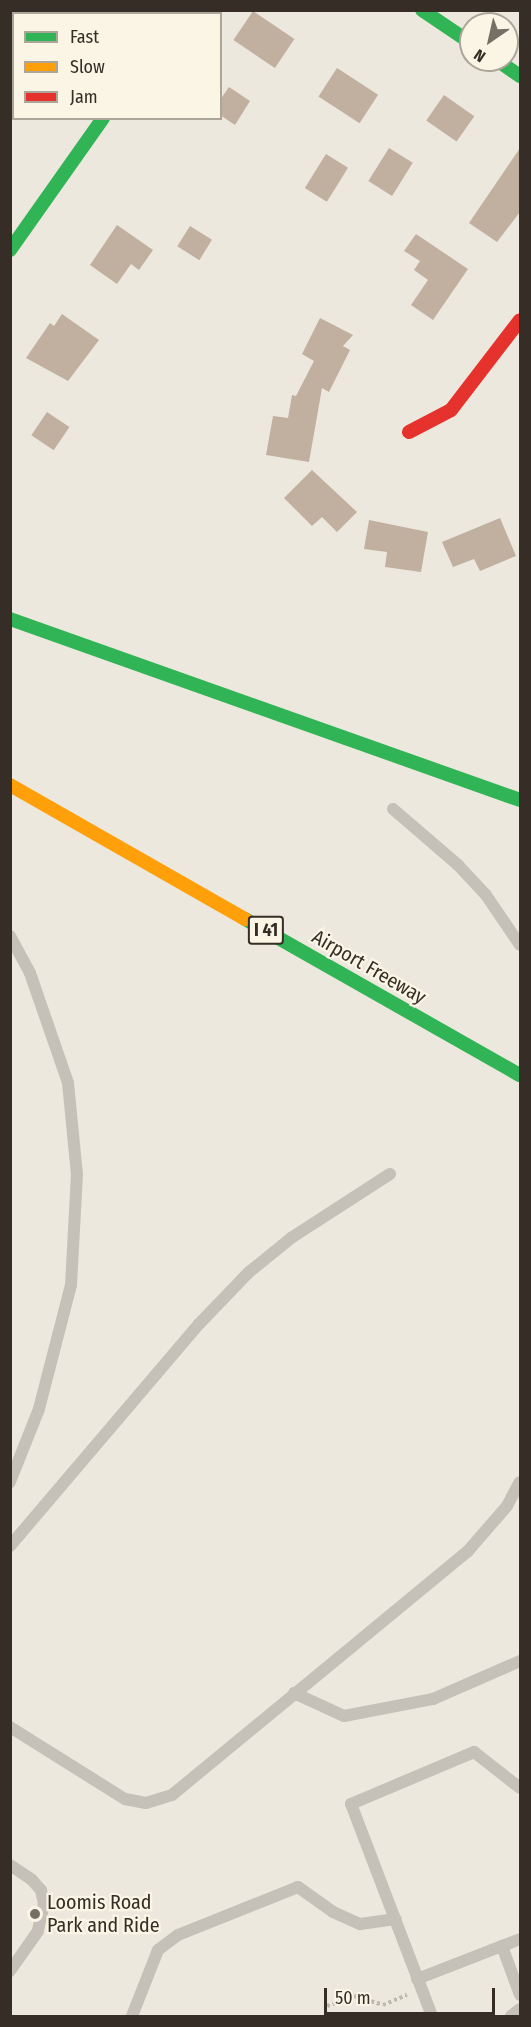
<!DOCTYPE html>
<html>
<head>
<meta charset="utf-8">
<style>
	body { margin:0 }
	#map { position:relative; width:531px; height:2027px; overflow:hidden; background:#ece8de; font-family:"Fira Sans Condensed",sans-serif }
	div>[style] { position:absolute }
	.building>* { inset:0; background:#c1b09f; transform-origin:0 0 }
	.path>* { height:4px; margin-top:-2px; transform-origin:0; background:repeating-linear-gradient(90deg,#beb9b0 0 3px,transparent 0 6px) }
	.lane>* { height:12px; margin:-6px; padding:0 6px; transform-origin:6px; border-radius:6px; background:#c5c1b8 }
	.street>* { height:24px; margin:-12px; padding:0 12px; transform-origin:12px; border-radius:12px; background:#c5c1b8 }
	.fast>* { height:14px; margin:-7px; padding:0 7px; transform-origin:7px; border-radius:7px; background:#30b455 }
	.slow>* { height:14px; margin:-7px; padding:0 7px; transform-origin:7px; border-radius:7px; background:#ff9f0a }
	.jam>* { height:14px; margin:-7px; padding:0 7px; transform-origin:7px; border-radius:7px; background:#e5322d }
	.dots>* { width:16px; height:16px; translate:-50% -50%; box-sizing:border-box; border:3px solid #faf5e5; border-radius:50% }
	span { translate:-50% -50%; white-space:nowrap; text-align:center; line-height:1.15; -webkit-text-stroke:4.5px #faf5e5; paint-order:stroke }
	.shield-label span { padding:2px 4px; background:#faf5e5; border:2px solid; border-radius:4px; -webkit-text-stroke-width:0 }
	.shield-label { font-size:18px; color:#362e26; font-weight:700 }
	.street-label { font-size:20px; color:#362e26 }
	.poi-label { font-size:20px; color:#362e26 }
	.left { translate:0 -50%; text-align:left }
	.frame { position:absolute; inset:0; border:12px solid #362e26; pointer-events:none }
	.legend { position:absolute; left:12px; top:12px; width:210px; height:108px; box-sizing:border-box; background:#faf5e5; border:2px solid #aca599; margin:0; padding:8px 10px; list-style:none; font-size:18px; color:#362e26 }
	.legend li { display:flex; align-items:center; gap:12px; height:30px }
	.legend b { width:30px; border:2px solid #aca599 }
	.north { position:absolute; left:459px; top:12px; width:60px; height:60px; box-sizing:border-box; background:#faf5e5; border:2px solid #aca599; border-radius:50%; rotate:214deg; font-size:16px; font-weight:700; line-height:24px; text-align:center; color:#362e26 }
	.north::after { content:''; display:block; margin:auto; width:21px; height:27px; background:#766f66; clip-path:polygon(50% 0,100% 100%,50% 72%,0 100%) }
	.scale { position:absolute; left:324px; top:1988px; width:171px; height:27px; box-sizing:border-box; border:3px solid #362e26; border-top:0; padding-left:8px; font-size:18px; line-height:21px; white-space:nowrap; color:#362e26; -webkit-text-stroke:4px #faf5e5; paint-order:stroke }
</style>
</head>
<body>
<div id="map">
	<div class="building">
		<div style="left:253px;top:11px;width:50px;height:35px;rotate:34deg"></div>
		<div style="left:337px;top:68px;width:49px;height:34px;rotate:33deg"></div>
		<div style="clip-path:polygon(229px 87px,250px 101px,235px 125px,220px 115px,220px 100px)"></div>
		<div style="left:444px;top:95px;width:37px;height:31px;rotate:35deg"></div>
		<div style="left:389px;top:148px;width:28px;height:39px;rotate:32deg"></div>
		<div style="clip-path:polygon(520px 148px,520px 212px,497px 242px,469px 223px)"></div>
		<div style="left:326px;top:154px;width:26px;height:40px;rotate:32deg"></div>
		<div style="clip-path:polygon(117px 225px,153px 250px,139px 270px,131px 264px,117px 284px,90px 265px)"></div>
		<div style="left:190px;top:226px;width:26px;height:24px;rotate:32deg"></div>
		<div style="clip-path:polygon(416px 234px,468px 269px,433px 320px,411px 305px,428px 280px,414px 270px,420px 261px,404px 251px)"></div>
		<div style="clip-path:polygon(62px 314px,99px 340px,68px 381px,26px 358px,50px 323px,54px 326px)"></div>
		<div style="clip-path:polygon(320px 318px,353px 335px,343px 346px,350px 350px,329px 392px,322px 388px,309px 462px,266px 455px,273px 416px,288px 418px,292px 395px,296px 396px,314px 361px,302px 354px)"></div>
		<div style="left:47px;top:412px;width:27px;height:28px;rotate:34deg"></div>
		<div style="clip-path:polygon(312px 470px,357px 512px,337px 532px,322px 517px,312px 526px,284px 498px)"></div>
		<div style="clip-path:polygon(500px 518px,516px 556px,480px 571px,474px 559px,453px 567px,442px 542px)"></div>
		<div style="clip-path:polygon(369px 520px,428px 532px,421px 572px,385px 567px,387px 552px,364px 549px)"></div>
	</div>
	<div class="path">
		<div style="left:327px;top:2006px;width:29px;rotate:-20deg"></div>
		<div style="left:354px;top:1996px;width:30px;rotate:17deg"></div>
		<div style="left:383px;top:2005px;width:26px;rotate:-23deg"></div>
	</div>
	<div class="lane">
		<div style="left:393px;top:809px;width:86px;rotate:40.7deg"></div>
		<div style="left:458px;top:865px;width:41px;rotate:47deg"></div>
		<div style="left:486px;top:895px;width:60px;rotate:55.8deg"></div>
		<div style="left:10px;top:936px;width:42px;rotate:61.6deg"></div>
		<div style="left:30px;top:973px;width:116px;rotate:70.9deg"></div>
		<div style="left:68px;top:1083px;width:91px;rotate:84.4deg"></div>
		<div style="left:77px;top:1174px;width:111px;rotate:93.1deg"></div>
		<div style="left:71px;top:1285px;width:128px;rotate:104.5deg"></div>
		<div style="left:39px;top:1409px;width:79px;rotate:111.7deg"></div>
		<div style="left:10px;top:1546px;width:292px;rotate:-49.6deg"></div>
		<div style="left:199px;top:1324px;width:71px;rotate:-46.1deg"></div>
		<div style="left:248px;top:1273px;width:55px;rotate:-39.1deg"></div>
		<div style="left:291px;top:1238px;width:118px;rotate:-32.9deg"></div>
		<div style="left:294px;top:1693px;width:55px;rotate:24.7deg"></div>
		<div style="left:344px;top:1716px;width:91px;rotate:-10.8deg"></div>
		<div style="left:433px;top:1699px;width:95px;rotate:-23.6deg"></div>
		<div style="left:10px;top:1727px;width:136px;rotate:32.1deg"></div>
		<div style="left:125px;top:1799px;width:21px;rotate:11deg"></div>
		<div style="left:146px;top:1803px;width:27px;rotate:-17deg"></div>
		<div style="left:172px;top:1795px;width:384px;rotate:-39.5deg"></div>
		<div style="left:468px;top:1551px;width:60px;rotate:-49.1deg"></div>
		<div style="left:507px;top:1506px;width:27px;rotate:-62deg"></div>
		<div style="left:10px;top:1865px;width:27px;rotate:34deg"></div>
		<div style="left:32px;top:1880px;width:13px;rotate:48deg"></div>
		<div style="left:41px;top:1890px;width:14px;rotate:78deg"></div>
		<div style="left:44px;top:1904px;width:28px;rotate:103deg"></div>
		<div style="left:38px;top:1931px;width:49px;rotate:125deg"></div>
		<div style="left:502px;top:1946px;width:52px;rotate:69.8deg"></div>
		<div style="left:417px;top:1979px;width:110px;rotate:-21.2deg"></div>
		<div style="left:132px;top:2016px;width:71px;rotate:-68.5deg"></div>
		<div style="left:158px;top:1950px;width:25px;rotate:-37deg"></div>
		<div style="left:178px;top:1935px;width:129px;rotate:-21.8deg"></div>
		<div style="left:298px;top:1887px;width:43px;rotate:35.5deg"></div>
		<div style="left:333px;top:1912px;width:30px;rotate:24deg"></div>
		<div style="left:360px;top:1924px;width:36px;rotate:-8deg"></div>
		<div style="left:432px;top:2016px;width:227px;rotate:-110.9deg"></div>
		<div style="left:351px;top:1804px;width:134px;rotate:-22.9deg"></div>
		<div style="left:474px;top:1752px;width:58px;rotate:38deg"></div>
		<div style="left:511px;top:2016px;width:11px;rotate:-38deg"></div>
	</div>
	<div class="street">
		<div style="left:177px;top:14px;width:4px;rotate:-63deg"></div>
	</div>
	<div class="fast">
		<div style="left:422px;top:10px;width:59px;rotate:34deg"></div>
		<div style="left:497px;top:60px;width:28px;rotate:35deg"></div>
		<div style="left:10px;top:250px;width:161px;rotate:-54.8deg"></div>
		<div style="left:10px;top:619px;width:541px;rotate:19.54deg"></div>
		<div style="left:245px;top:919px;width:316px;rotate:29.6deg"></div>
	</div>
	<div class="slow">
		<div style="left:10px;top:785px;width:271px;rotate:29.7deg"></div>
	</div>
	<div class="jam">
		<div style="left:409px;top:432px;width:47px;rotate:-27.6deg"></div>
		<div style="left:451px;top:410px;width:113px;rotate:-52.5deg"></div>
	</div>
	<div class="dots">
		<div style="left:35px;top:1914px;background:#766f66"></div>
	</div>
	<div class="shield-label">
		<span style="left:266px;top:930px">I 41</span>
	</div>
	<div class="street-label">
		<span style="left:369px;top:967px;rotate:30deg">Airport Freeway</span>
	</div>
	<div class="poi-label">
		<span class="left" style="left:47px;top:1914px">Loomis Road<br>Park and Ride</span>
	</div>
	<div class="frame"></div>
	<ul class="legend">
	<li><b style="height:8px;background:#30b455"></b>Fast</li>
	<li><b style="height:8px;background:#ff9f0a"></b>Slow</li>
	<li><b style="height:8px;background:#e5322d"></b>Jam</li>
	</ul>
	<div class="north">N</div>
	<div class="scale">50 m</div>
</div>
</body>
</html>
